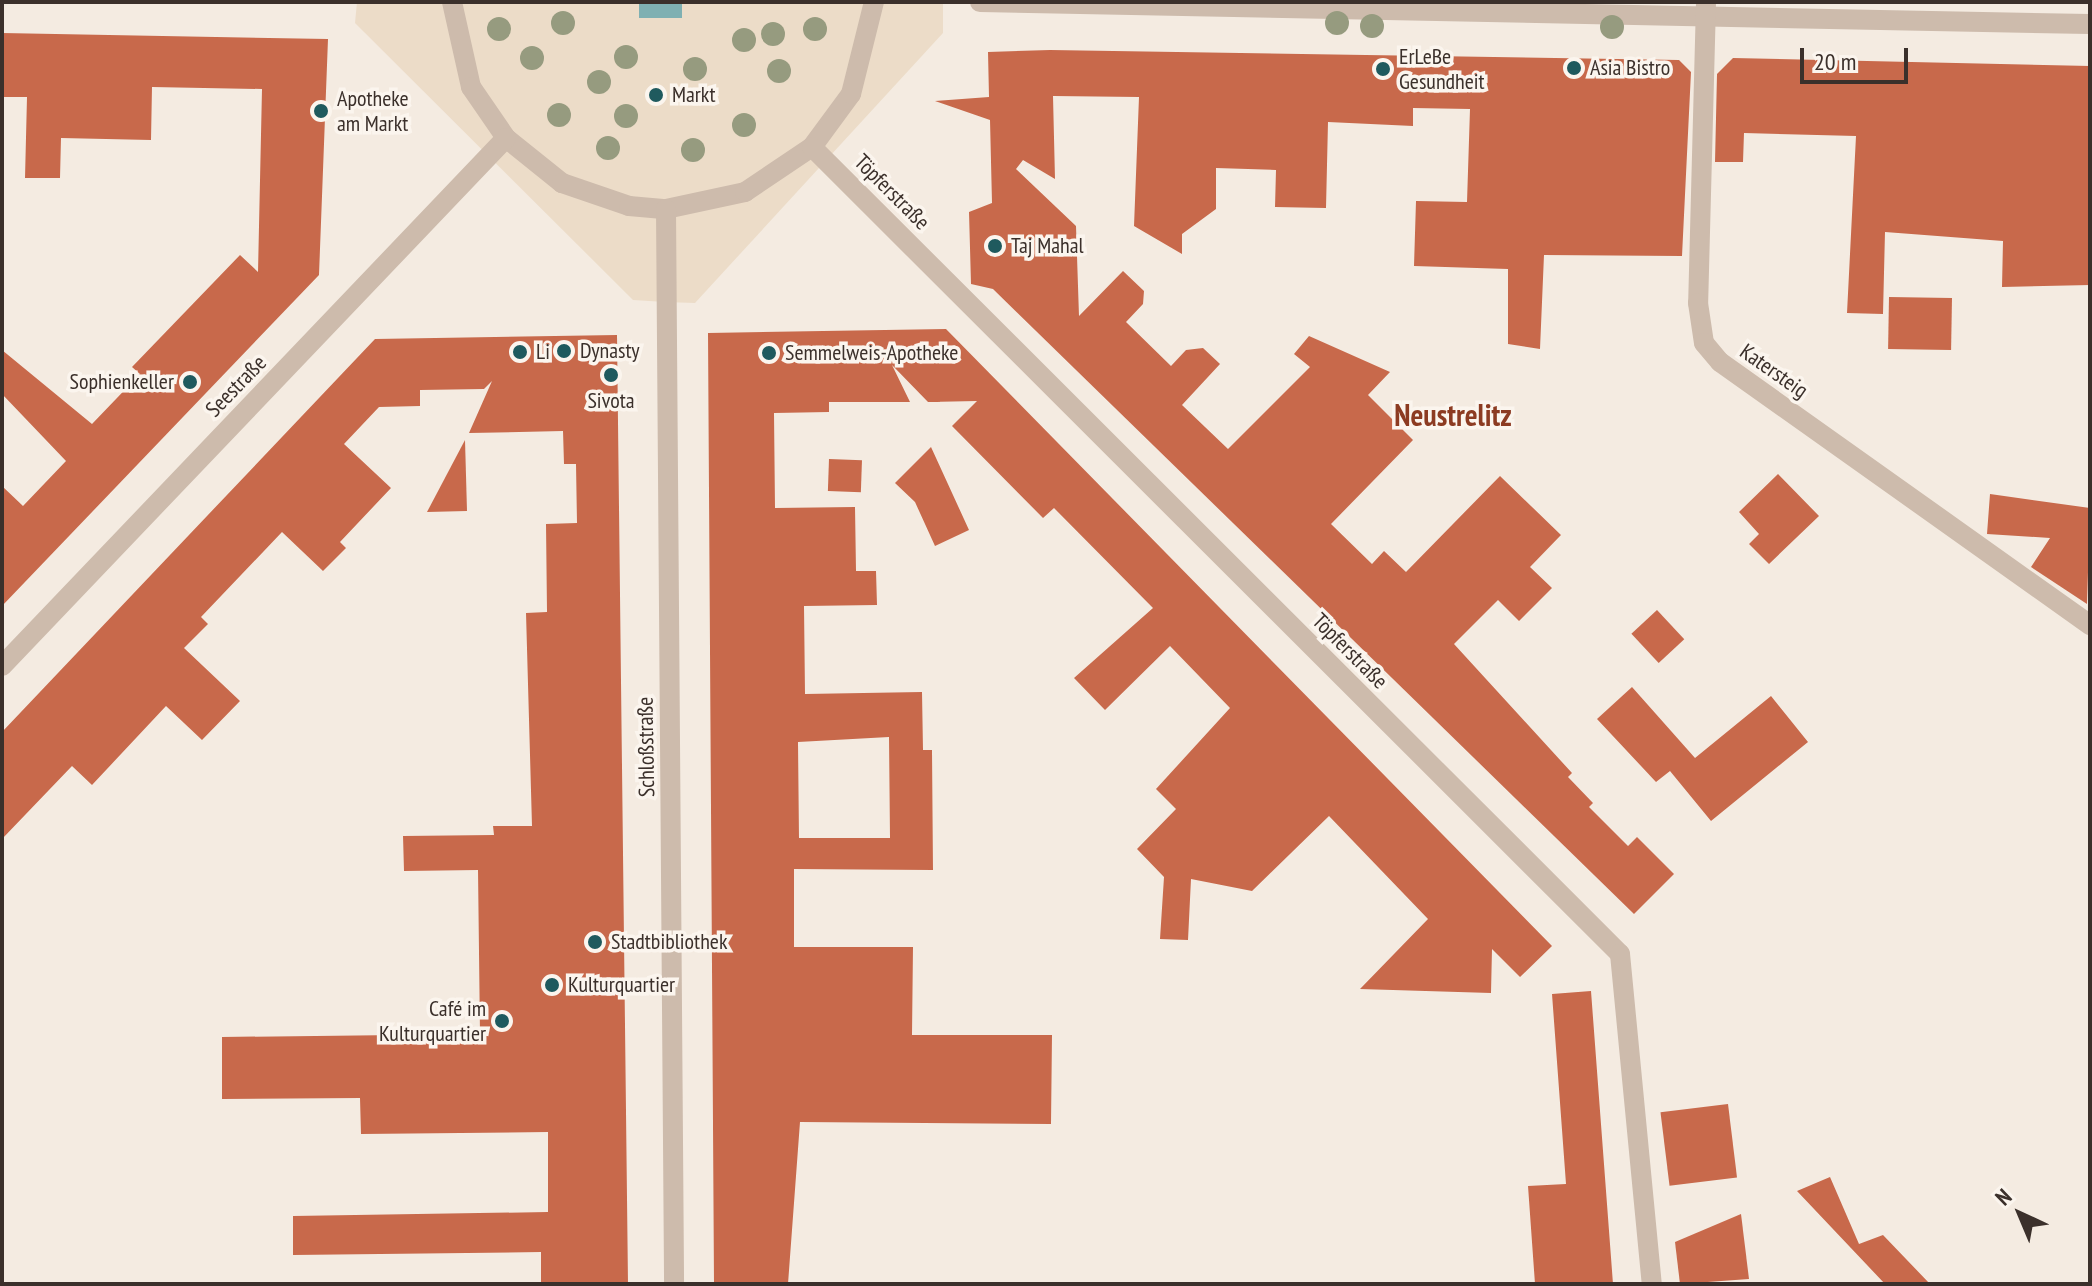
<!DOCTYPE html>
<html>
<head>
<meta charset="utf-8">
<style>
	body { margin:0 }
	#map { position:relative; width:2092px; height:1286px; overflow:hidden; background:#f4ebe1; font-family:"PT Sans Narrow",sans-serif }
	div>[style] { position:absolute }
	.plaza>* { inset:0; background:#ecdcc8 }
	.water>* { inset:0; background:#7fb0b2; transform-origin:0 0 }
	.building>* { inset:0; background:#c8694b; transform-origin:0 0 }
	.minor>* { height:20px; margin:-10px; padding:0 10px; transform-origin:10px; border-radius:10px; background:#cdbbac }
	.trees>* { width:24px; height:24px; margin:-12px; border-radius:50%; background:#969b7f }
	.dots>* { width:22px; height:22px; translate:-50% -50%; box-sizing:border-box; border:4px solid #fbf5ee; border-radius:50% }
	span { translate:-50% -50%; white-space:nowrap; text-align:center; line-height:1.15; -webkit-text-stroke:7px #fbf5ee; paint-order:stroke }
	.poi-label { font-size:22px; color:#3b302b }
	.left { translate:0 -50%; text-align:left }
	.right { translate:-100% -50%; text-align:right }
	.street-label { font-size:22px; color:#3b302b }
	.district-label { font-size:30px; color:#8c3b22; font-weight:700 }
	.frame { position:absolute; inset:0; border:4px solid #3b302b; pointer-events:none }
	.north { position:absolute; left:1980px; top:1174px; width:80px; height:80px; -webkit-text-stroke:6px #fbf5ee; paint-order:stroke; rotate:316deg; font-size:22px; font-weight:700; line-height:32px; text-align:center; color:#3b302b }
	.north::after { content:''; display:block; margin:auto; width:28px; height:36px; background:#3b302b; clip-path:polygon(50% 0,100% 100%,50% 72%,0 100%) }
	.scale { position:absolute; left:1800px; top:48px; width:108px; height:36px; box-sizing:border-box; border:4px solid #3b302b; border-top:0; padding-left:10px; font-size:24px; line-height:28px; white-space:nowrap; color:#3b302b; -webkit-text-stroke:6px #fbf5ee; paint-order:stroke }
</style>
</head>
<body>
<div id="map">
	<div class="plaza">
		<div style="clip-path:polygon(357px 2px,943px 2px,943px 33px,695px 303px,665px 302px,633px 300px,355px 23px)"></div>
	</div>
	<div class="water">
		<div style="left:639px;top:2px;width:43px;height:16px"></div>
	</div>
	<div class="building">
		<div style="clip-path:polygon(2px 33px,328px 39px,319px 275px,2px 606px,2px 486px,23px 506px,66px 461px,2px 394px,2px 350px,92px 424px,140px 374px,132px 367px,240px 255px,258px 272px,262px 89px,152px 87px,151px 140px,61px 138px,60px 178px,25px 178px,27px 97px,2px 97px)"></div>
		<div style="clip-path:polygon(1050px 50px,1679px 60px,1691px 72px,1682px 256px,1544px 255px,1540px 349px,1508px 344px,1508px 269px,1414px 266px,1416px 201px,1467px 202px,1470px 109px,1413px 108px,1413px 126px,1328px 122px,1326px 208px,1275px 207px,1276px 170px,1216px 168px,1216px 209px,1182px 234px,1182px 254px,1134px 226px,1139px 97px,1053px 96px,1055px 179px,1023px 160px,1016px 169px,1076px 226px,1079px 316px,1123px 271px,1144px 291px,1143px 304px,1126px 322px,1171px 366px,1186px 350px,1203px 348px,1220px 364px,1182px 405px,1228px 449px,1310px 367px,1294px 354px,1309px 336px,1390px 372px,1368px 395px,1413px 440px,1331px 524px,1372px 564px,1384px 551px,1406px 572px,1500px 476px,1561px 535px,1530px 567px,1552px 588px,1519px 621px,1498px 600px,1454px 644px,1572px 773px,1568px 777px,1593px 803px,1589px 807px,1628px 846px,1637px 837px,1674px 874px,1634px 914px,993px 289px,971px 284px,969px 212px,992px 203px,990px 120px,935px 101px,989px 97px,988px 52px)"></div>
		<div style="clip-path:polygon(1733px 58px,2090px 66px,2090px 285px,2002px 287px,2003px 241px,1885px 232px,1883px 314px,1847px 313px,1856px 136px,1744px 133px,1743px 162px,1715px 162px,1717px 74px)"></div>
		<div style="left:1889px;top:297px;width:63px;height:52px;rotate:1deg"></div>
		<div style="clip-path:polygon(evenodd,946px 329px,1552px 946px,1520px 977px,1492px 949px,1491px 993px,1360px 989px,1428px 919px,1329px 816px,1252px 891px,1191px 879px,1188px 940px,1160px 939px,1164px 877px,1137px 849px,1176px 809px,1156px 789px,1230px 708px,1170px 646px,1105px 710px,1074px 678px,1153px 608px,1054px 508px,1043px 518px,952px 426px,977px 401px,928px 402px,892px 365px,910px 402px,829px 402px,829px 412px,774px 413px,775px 508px,855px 507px,856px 571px,876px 571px,877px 605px,804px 606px,805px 694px,922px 692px,923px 750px,932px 750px,933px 870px,794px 869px,794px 947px,913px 947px,912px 1035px,1052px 1035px,1051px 1124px,800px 1122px,788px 1284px,714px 1284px,708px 333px,946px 329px,889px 737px,890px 838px,799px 838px,798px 742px,889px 737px)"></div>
		<div style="clip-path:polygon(617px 335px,628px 1284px,541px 1284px,541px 1252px,293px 1255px,293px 1216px,548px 1212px,548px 1132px,361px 1134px,360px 1098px,222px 1099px,222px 1037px,480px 1034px,478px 870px,404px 871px,403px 836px,494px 835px,493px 826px,532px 826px,526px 613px,547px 612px,546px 524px,577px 523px,576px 464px,564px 464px,563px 431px,469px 433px,492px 381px,484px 389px,420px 390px,420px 406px,379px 407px,344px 444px,391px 488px,340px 542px,346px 548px,323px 571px,282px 532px,201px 617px,208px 624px,184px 648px,240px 701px,202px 740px,166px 706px,92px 785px,72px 766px,2px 839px,2px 732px,375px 339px)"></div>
		<div style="clip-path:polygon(465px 440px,467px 511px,427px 512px)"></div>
		<div style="clip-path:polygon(931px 447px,969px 530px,935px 546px,915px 502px,895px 483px)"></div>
		<div style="left:829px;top:459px;width:33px;height:32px;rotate:2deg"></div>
		<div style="clip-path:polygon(1778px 474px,1819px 516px,1769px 564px,1749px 544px,1759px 534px,1739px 512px)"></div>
		<div style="clip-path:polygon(1990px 494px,2090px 508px,2087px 604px,2031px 567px,2050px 538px,1987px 534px)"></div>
		<div style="left:1657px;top:610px;width:40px;height:35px;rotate:47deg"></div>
		<div style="clip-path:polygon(1632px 687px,1695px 758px,1771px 696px,1808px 742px,1711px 821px,1670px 771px,1656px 782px,1597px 719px)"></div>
		<div style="clip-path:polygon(1591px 991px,1613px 1284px,1535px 1284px,1528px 1186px,1566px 1184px,1552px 994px)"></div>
		<div style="left:1728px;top:1104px;width:74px;height:68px;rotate:83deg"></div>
		<div style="clip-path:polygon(1830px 1177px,1859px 1244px,1883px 1235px,1930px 1284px,1885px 1284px,1797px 1191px)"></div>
		<div style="clip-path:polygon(1741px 1214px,1749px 1279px,1680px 1284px,1675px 1242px)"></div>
	</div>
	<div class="minor">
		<div style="left:452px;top:2px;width:87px;rotate:77.4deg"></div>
		<div style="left:471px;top:87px;width:62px;rotate:55.5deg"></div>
		<div style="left:506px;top:138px;width:72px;rotate:38.8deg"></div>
		<div style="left:562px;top:183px;width:71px;rotate:18.9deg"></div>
		<div style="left:629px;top:206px;width:37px;rotate:5deg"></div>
		<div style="left:666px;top:209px;width:81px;rotate:-12.1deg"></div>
		<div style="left:745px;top:192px;width:81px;rotate:-33.9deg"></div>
		<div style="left:812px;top:147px;width:66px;rotate:-53.7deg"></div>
		<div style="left:851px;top:94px;width:95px;rotate:-76deg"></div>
		<div style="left:980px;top:2px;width:1110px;rotate:1.14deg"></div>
		<div style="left:1706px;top:3px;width:300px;rotate:91.5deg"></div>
		<div style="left:1698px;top:303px;width:40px;rotate:81.5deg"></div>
		<div style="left:1704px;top:343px;width:25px;rotate:50deg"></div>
		<div style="left:1720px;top:362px;width:454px;rotate:35.4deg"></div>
		<div style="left:812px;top:147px;width:1142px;rotate:44.96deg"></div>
		<div style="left:1620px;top:954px;width:332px;rotate:84.5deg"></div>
		<div style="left:666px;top:209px;width:1075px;rotate:89.57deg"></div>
		<div style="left:2px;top:666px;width:730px;rotate:-46.33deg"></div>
	</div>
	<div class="trees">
		<div style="left:563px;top:23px"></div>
		<div style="left:1337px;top:23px"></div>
		<div style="left:1372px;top:26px"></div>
		<div style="left:1612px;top:27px"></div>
		<div style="left:499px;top:29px"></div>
		<div style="left:815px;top:29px"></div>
		<div style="left:773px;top:34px"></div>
		<div style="left:744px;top:40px"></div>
		<div style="left:626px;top:57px"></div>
		<div style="left:532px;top:58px"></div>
		<div style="left:695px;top:69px"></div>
		<div style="left:779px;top:71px"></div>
		<div style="left:599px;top:82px"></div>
		<div style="left:559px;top:115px"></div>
		<div style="left:626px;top:116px"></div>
		<div style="left:744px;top:125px"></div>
		<div style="left:608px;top:148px"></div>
		<div style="left:693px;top:150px"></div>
	</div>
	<div class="dots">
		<div style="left:1574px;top:68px;background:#1f5a5e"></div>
		<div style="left:1383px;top:69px;background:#1f5a5e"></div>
		<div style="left:656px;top:95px;background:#1f5a5e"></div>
		<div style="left:321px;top:111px;background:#1f5a5e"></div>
		<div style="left:995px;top:246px;background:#1f5a5e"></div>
		<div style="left:564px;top:351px;background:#1f5a5e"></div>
		<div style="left:520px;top:352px;background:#1f5a5e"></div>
		<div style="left:769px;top:353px;background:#1f5a5e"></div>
		<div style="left:611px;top:375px;background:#1f5a5e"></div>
		<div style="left:190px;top:382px;background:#1f5a5e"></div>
		<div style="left:595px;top:942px;background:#1f5a5e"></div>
		<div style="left:552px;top:985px;background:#1f5a5e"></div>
		<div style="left:502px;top:1021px;background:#1f5a5e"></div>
	</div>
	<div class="poi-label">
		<span class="left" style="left:1399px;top:69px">ErLeBe<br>Gesundheit</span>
		<span class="left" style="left:1590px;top:68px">Asia Bistro</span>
		<span class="left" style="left:672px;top:95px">Markt</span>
		<span class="left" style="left:337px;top:111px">Apotheke<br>am Markt</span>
		<span class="left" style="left:1011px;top:246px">Taj Mahal</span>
		<span class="left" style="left:580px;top:351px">Dynasty</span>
		<span class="left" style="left:536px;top:352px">Li</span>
		<span class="left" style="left:785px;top:353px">Semmelweis-Apotheke</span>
		<span class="right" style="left:174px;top:382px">Sophienkeller</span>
		<span style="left:611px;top:401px">Sivota</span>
		<span class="left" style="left:611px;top:942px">Stadtbibliothek</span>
		<span class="left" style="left:568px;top:985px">Kulturquartier</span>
		<span class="right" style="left:486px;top:1021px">Café im<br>Kulturquartier</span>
	</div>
	<div class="street-label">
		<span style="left:892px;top:192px;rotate:45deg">Töpferstraße</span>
		<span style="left:1774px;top:371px;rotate:35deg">Katersteig</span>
		<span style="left:236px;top:386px;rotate:-46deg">Seestraße</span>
		<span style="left:1350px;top:651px;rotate:45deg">Töpferstraße</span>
		<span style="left:646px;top:747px;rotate:-91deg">Schloßstraße</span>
	</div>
	<div class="district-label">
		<span style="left:1453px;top:415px">Neustrelitz</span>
	</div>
	<div class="frame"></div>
	<div class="north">N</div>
	<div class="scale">20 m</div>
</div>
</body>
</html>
